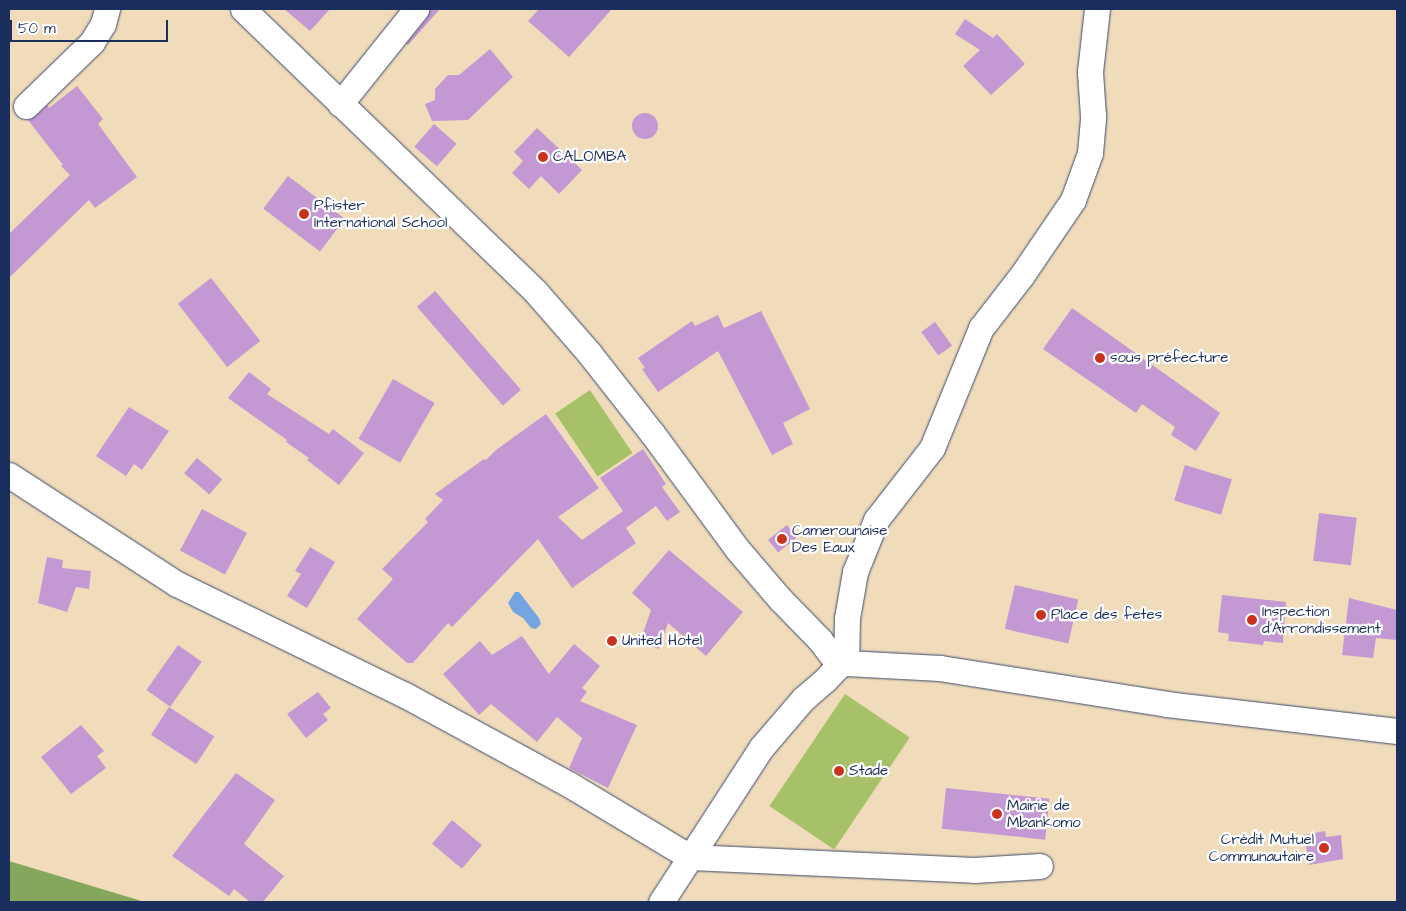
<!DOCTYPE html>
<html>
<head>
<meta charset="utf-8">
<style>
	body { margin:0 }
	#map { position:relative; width:1406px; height:911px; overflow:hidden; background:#f0dcbb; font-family:"Architects Daughter",sans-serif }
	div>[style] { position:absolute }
	.green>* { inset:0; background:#a7c168; transform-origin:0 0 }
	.forest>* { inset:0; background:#85a75c }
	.water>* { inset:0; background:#75a5e0 }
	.building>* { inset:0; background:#c498d3; transform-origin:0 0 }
	.round { border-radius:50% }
	.roads { filter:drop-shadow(0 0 1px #3b496c) drop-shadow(0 0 1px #3b496c) }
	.minor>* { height:25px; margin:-12.5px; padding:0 12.5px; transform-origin:12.5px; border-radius:12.5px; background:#fff }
	.dots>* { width:14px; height:14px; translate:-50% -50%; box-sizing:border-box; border:2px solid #fff; border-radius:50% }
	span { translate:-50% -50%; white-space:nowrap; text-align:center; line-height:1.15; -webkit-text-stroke:4.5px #fff; paint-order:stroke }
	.poi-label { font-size:15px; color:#1b2f5e }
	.left { translate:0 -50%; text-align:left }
	.right { translate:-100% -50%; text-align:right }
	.frame { position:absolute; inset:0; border:10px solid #1b2f5e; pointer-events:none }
	.scale { position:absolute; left:10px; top:20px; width:158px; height:22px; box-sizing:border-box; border:2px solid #1b2f5e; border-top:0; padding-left:6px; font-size:15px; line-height:18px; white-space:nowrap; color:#1b2f5e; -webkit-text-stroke:4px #fff; paint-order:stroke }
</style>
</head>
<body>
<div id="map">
	<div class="green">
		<div style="left:590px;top:390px;width:76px;height:42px;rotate:56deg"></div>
		<div style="left:845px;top:694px;width:78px;height:135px;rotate:34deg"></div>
	</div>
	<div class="forest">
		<div style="clip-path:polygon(9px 861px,145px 902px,9px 902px)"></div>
	</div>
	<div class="water">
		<div style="clip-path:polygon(515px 592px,519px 592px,539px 618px,541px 624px,536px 629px,531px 628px,523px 618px,513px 612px,508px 603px)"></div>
	</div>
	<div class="building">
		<div style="clip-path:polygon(284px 9px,330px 9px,310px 31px)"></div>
		<div style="clip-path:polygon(430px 9px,440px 9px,408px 45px,406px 44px,427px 18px)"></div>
		<div style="clip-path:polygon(539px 9px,612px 9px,569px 57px,528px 21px)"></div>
		<div style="clip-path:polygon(965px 19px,993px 38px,997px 34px,1025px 64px,991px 95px,963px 66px,980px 50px,955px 34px)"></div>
		<div style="clip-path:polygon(490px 49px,513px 77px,468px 120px,432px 121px,425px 104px,435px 100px,435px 89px,448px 75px,459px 75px)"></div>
		<div style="clip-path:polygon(77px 86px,103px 119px,98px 124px,137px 177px,95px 208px,89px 200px,9px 278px,9px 234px,70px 175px,61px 166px,63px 165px,28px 120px,36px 116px,47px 105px,49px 108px)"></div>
		<div class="round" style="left:632px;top:113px;width:26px;height:26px"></div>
		<div style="left:434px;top:124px;width:30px;height:30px;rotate:41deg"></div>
		<div style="clip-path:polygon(537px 128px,582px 170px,559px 194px,541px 176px,529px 189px,512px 173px,523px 161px,514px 152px)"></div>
		<div style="left:288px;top:176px;width:71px;height:41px;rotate:37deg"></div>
		<div style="left:211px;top:278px;width:80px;height:42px;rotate:52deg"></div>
		<div style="left:435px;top:291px;width:131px;height:24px;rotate:49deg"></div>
		<div style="clip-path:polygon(1072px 308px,1220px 413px,1196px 451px,1171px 435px,1175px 427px,1142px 404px,1136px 413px,1043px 349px)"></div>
		<div style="clip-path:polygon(761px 311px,810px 409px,783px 423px,793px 444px,772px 455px,718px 351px,658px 392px,642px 369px,645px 368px,638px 358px,692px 321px,695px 326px,718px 315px,724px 328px)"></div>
		<div style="left:935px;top:322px;width:29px;height:17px;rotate:54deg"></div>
		<div style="clip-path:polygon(249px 372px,271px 389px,267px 394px,329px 434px,333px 429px,364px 453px,339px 485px,307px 460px,309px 458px,286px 442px,287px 440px,228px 398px)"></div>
		<div style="left:393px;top:379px;width:48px;height:69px;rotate:30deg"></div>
		<div style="clip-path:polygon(129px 407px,169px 431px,142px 470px,134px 464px,126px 476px,96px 456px)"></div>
		<div style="clip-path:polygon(546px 414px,599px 488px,558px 517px,582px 540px,623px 511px,600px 478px,643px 449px,666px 484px,662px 487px,680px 512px,667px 521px,656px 506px,626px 528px,636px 543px,572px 588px,538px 539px,452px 627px,448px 623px,413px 663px,407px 663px,357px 619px,393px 579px,382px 569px,428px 522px,425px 519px,443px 500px,435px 494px,484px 459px,486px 460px,496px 450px)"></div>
		<div style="left:197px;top:458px;width:33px;height:20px;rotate:40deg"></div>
		<div style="left:1185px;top:465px;width:49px;height:37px;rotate:17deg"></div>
		<div style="left:202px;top:509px;width:51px;height:47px;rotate:28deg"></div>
		<div style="left:1319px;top:513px;width:38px;height:48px;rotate:7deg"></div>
		<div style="left:787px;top:525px;width:16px;height:24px;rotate:52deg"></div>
		<div style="clip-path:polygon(310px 547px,335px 562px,307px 608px,287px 596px,301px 574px,295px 571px)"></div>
		<div style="clip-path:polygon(669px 550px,743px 612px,706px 656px,668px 623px,659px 649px,640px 642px,651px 610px,632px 593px)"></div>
		<div style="clip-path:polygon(47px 557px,63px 560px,62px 568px,91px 571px,89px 589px,76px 587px,67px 612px,38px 603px)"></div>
		<div style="left:1015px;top:585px;width:65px;height:45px;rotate:13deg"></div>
		<div style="clip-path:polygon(1222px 595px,1286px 602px,1283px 643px,1264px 641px,1263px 645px,1228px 641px,1229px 634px,1218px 632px)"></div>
		<div style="clip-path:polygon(1349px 598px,1397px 610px,1397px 640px,1376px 638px,1373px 658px,1342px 655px)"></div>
		<div style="clip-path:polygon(522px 636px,549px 674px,574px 644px,600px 666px,582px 688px,587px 692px,580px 701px,637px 725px,608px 788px,569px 768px,582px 738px,557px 717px,537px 742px,491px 704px,479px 715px,443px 674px,480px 641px,492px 655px)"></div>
		<div style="left:178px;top:645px;width:29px;height:55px;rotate:35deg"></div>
		<div style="clip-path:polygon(318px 692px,331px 708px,323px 714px,328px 720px,306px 738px,287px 714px)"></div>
		<div style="left:169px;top:707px;width:54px;height:33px;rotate:33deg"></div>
		<div style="clip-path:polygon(81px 725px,104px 751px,97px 756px,106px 768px,71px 794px,41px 757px)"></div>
		<div style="clip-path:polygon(236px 773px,275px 800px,244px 844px,284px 876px,263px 902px,250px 902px,234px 889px,229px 896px,172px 856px)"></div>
		<div style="left:946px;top:788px;width:104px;height:41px;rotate:6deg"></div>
		<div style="left:452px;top:820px;width:39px;height:31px;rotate:40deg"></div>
		<div style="clip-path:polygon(1325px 831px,1326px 837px,1341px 835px,1343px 859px,1309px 865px,1304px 835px)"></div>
	</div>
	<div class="roads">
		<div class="minor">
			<div style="left:243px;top:9px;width:406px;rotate:44deg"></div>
			<div style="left:535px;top:291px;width:82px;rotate:48.9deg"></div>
			<div style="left:589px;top:353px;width:102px;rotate:51.8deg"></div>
			<div style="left:652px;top:433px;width:145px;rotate:53.7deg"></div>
			<div style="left:738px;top:550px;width:65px;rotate:49.4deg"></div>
			<div style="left:780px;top:599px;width:57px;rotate:45.7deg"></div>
			<div style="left:820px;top:640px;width:31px;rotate:53deg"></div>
			<div style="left:340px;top:104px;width:122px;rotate:-51.3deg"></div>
			<div style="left:26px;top:106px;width:92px;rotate:-44.1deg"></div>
			<div style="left:92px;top:42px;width:21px;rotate:-59deg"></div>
			<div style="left:103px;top:24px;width:16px;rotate:-75deg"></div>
			<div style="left:9px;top:475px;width:200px;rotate:33deg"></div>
			<div style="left:177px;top:584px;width:254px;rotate:26deg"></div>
			<div style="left:405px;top:695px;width:188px;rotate:28.6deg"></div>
			<div style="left:570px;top:785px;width:140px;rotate:31deg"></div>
			<div style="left:690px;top:857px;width:284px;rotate:2.6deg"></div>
			<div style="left:974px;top:870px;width:66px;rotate:-3.5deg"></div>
			<div style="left:846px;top:663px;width:45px;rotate:-88.7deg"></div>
			<div style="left:847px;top:618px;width:47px;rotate:-80.1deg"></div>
			<div style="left:855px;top:572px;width:56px;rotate:-68deg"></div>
			<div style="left:876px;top:520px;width:91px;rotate:-52.1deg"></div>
			<div style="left:932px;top:448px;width:130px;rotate:-67.8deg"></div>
			<div style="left:981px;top:328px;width:67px;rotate:-52.3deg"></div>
			<div style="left:1022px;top:275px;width:91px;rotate:-55.8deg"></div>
			<div style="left:1073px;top:200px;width:50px;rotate:-70.1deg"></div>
			<div style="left:1090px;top:153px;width:37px;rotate:-85deg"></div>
			<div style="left:1093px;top:116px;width:44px;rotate:-93.9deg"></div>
			<div style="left:1090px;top:72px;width:63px;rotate:-83.7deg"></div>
			<div style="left:661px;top:902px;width:184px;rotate:-57deg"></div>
			<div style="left:761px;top:748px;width:65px;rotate:-49.4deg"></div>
			<div style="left:803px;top:699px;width:30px;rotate:-41deg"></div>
			<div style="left:826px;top:679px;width:19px;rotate:-47deg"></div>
			<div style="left:839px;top:665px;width:7px;rotate:-16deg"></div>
			<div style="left:846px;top:663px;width:94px;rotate:3deg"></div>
			<div style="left:940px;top:668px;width:230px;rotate:9deg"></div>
			<div style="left:1167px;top:704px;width:232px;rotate:6.7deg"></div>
		</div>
	</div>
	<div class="dots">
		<div style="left:543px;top:157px;background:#c8321e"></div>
		<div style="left:304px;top:214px;background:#c8321e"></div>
		<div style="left:1100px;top:358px;background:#c8321e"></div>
		<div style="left:782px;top:539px;background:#c8321e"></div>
		<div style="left:1041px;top:615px;background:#c8321e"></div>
		<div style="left:1252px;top:620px;background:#c8321e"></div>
		<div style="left:612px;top:641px;background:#c8321e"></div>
		<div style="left:839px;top:771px;background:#c8321e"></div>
		<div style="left:997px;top:814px;background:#c8321e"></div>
		<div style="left:1324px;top:848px;background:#c8321e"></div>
	</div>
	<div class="poi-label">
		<span class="left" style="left:553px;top:157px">CALOMBA</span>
		<span class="left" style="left:314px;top:214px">Pfister<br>International School</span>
		<span class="left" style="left:1110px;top:358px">sous préfecture</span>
		<span class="left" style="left:792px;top:539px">Camerounaise<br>Des Eaux</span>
		<span class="left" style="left:1262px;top:620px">Inspection<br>d'Arrondissement</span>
		<span class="left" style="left:1051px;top:615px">Place des fetes</span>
		<span class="left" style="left:622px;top:641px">United Hotel</span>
		<span class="left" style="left:849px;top:771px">Stade</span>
		<span class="left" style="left:1007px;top:814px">Mairie de<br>Mbankomo</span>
		<span class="right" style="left:1314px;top:848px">Crédit Mutuel<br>Communautaire</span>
	</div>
	<div class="frame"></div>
	<div class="scale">50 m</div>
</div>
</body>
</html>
